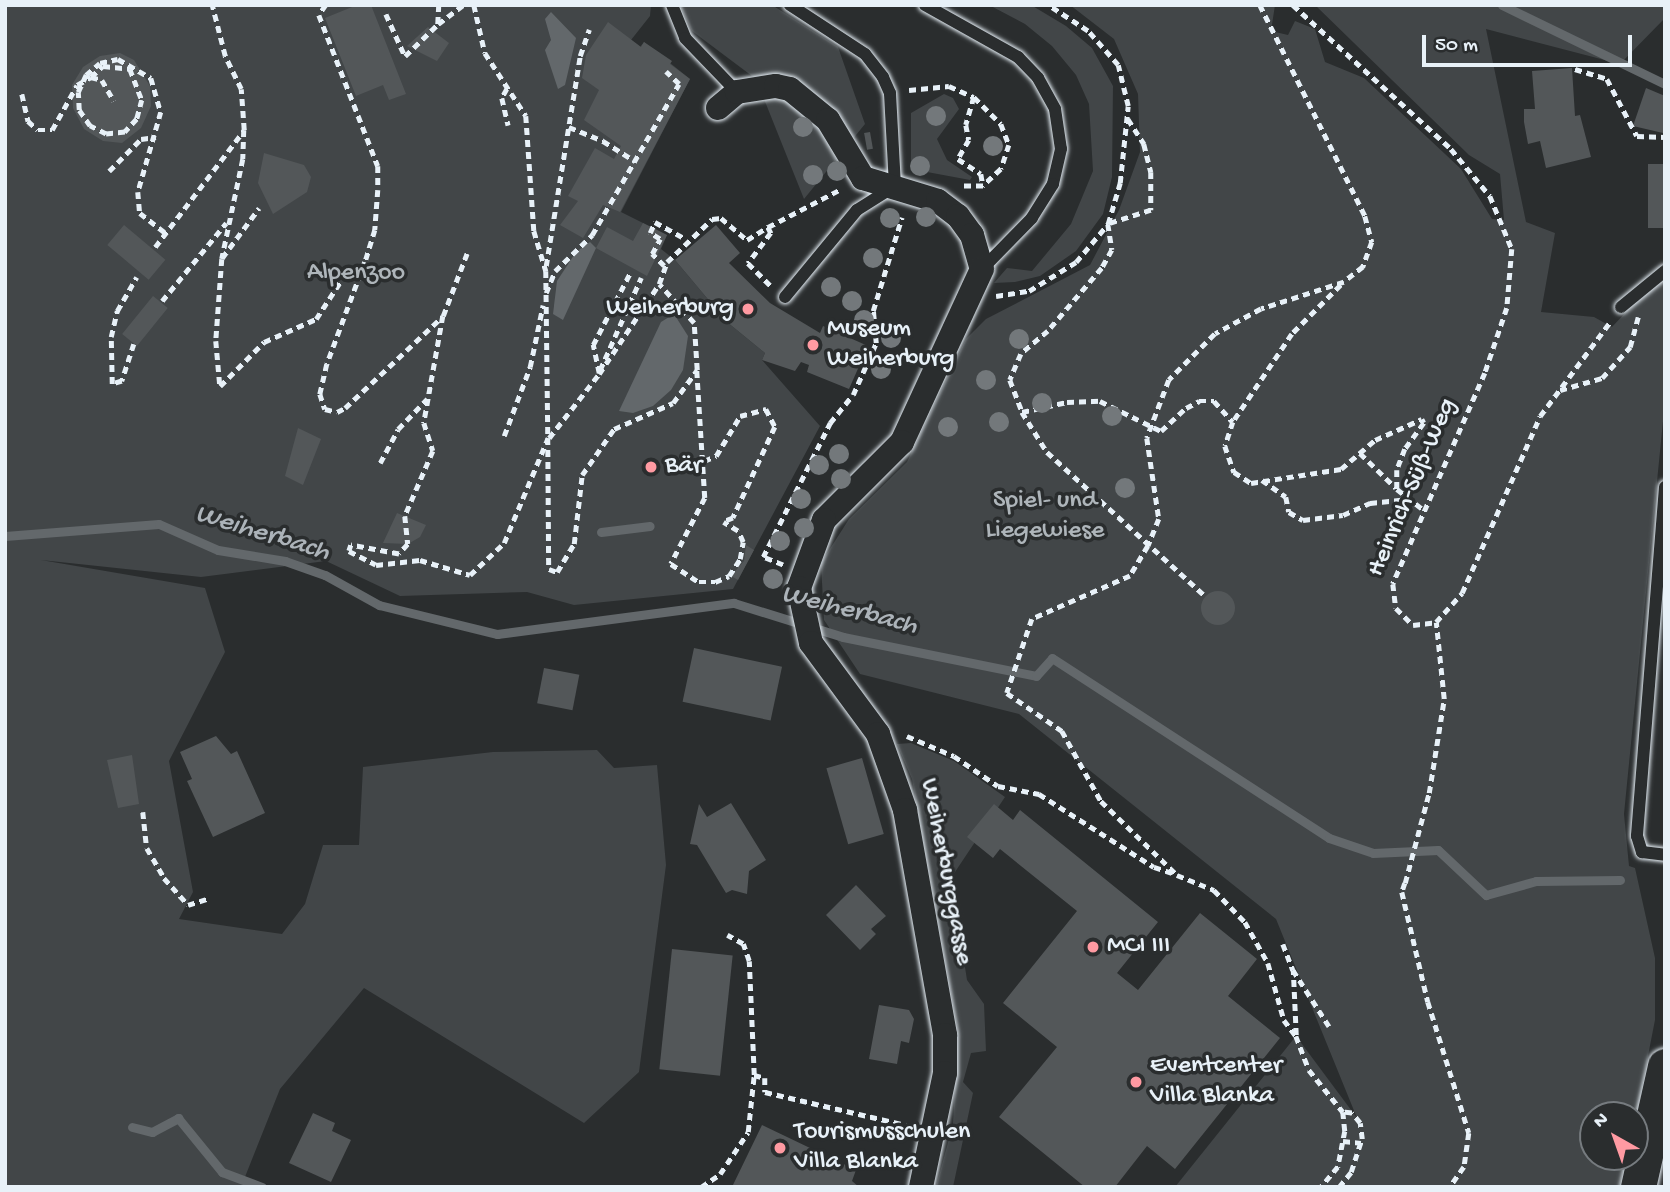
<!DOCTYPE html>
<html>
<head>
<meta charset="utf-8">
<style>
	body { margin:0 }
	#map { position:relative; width:1670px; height:1192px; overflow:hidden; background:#2a2d2e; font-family:"Gochi Hand",sans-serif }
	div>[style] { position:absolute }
	.green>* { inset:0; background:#424648 }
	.water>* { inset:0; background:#63686b }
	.stream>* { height:9px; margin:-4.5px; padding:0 4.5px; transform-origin:4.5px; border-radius:4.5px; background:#63686b }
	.building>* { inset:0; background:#535759; transform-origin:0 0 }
	.round { border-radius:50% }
	.path>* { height:4.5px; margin-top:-2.25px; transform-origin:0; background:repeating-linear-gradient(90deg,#e8f1f8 0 7px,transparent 0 12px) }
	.roads { filter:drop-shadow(0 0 2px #e8f1f8) drop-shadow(0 0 2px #e8f1f8) }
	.lane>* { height:12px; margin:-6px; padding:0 6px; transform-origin:6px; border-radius:6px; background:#2a2d2e }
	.street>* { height:24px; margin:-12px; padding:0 12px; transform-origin:12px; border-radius:12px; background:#2a2d2e }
	.secondary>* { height:35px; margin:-17.5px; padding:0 17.5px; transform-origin:17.5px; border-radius:17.5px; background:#2a2d2e }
	.path-bridge>* { height:4.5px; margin-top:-2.25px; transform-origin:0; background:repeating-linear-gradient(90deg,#e8f1f8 0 7px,transparent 0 12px) }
	.trees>* { width:20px; height:20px; margin:-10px; border-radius:50%; background:#73787b }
	.dots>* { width:19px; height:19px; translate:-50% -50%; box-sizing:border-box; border:4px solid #2a2d2e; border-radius:50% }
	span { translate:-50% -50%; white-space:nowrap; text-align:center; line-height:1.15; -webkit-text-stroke:7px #2a2d2e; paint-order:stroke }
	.park-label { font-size:26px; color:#aeb5ba }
	.poi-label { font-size:26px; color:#e8f1f8 }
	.right { translate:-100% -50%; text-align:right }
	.left { translate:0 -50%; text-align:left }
	.street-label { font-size:26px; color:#e8f1f8 }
	.water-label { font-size:28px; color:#acb3b9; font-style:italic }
	.frame { position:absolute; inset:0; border:7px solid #e8f1f8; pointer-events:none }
	.north { position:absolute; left:1579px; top:1101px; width:70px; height:70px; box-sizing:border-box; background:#2a2d2e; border:2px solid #767b7f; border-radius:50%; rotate:320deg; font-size:19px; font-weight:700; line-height:28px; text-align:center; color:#e8f1f8 }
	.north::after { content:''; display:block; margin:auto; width:24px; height:32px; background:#ff9aa2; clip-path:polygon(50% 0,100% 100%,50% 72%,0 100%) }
	.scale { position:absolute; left:1422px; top:35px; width:210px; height:32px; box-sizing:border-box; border:4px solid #e8f1f8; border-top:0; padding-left:9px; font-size:21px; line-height:24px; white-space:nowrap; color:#e8f1f8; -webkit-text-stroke:5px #2a2d2e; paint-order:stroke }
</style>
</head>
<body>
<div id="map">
	<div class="green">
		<div style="clip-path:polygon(5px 5px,651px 5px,650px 16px,631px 40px,640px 47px,644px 42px,690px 79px,621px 212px,667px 235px,661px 249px,675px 260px,727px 322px,765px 353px,762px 360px,820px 426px,733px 589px,574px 605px,527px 592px,400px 596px,326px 561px,201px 577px,41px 560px,205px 588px,225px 652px,169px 761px,193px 892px,179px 919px,282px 934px,305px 904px,323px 845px,359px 845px,363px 767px,493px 752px,597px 750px,614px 768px,657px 765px,666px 865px,639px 1072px,584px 1123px,364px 988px,280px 1089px,241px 1187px,5px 1187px)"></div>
		<div style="clip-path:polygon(680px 5px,772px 5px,838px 47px,865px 124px,804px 199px,756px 79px,692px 31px)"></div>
		<div style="clip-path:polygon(989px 5px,1031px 5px,1066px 26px,1092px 48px,1113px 86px,1112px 177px,1103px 214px,1076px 251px,1040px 276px,1015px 282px,994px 283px,1007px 268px,1032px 271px,1071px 224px,1093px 171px,1089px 104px,1076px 75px,1052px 46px,1025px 24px)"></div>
		<div style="clip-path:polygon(1070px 5px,1275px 5px,1271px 31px,1288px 35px,1295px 21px,1315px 29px,1325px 62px,1364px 78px,1461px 169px,1492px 219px,1504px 220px,1500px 174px,1469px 155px,1315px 5px,1665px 5px,1665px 18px,1620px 64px,1486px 29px,1526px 222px,1555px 233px,1541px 312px,1594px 317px,1612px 327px,1665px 270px,1665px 401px,1624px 814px,1629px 866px,1635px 868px,1655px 958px,1655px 1020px,1635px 1122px,1635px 1115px,1593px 1115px,1593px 1157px,1626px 1157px,1619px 1187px,1175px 1187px,1296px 1036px,1357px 1118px,1276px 919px,1019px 714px,860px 674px,824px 620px,821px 563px,849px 519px,907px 462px,966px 339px,986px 319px,1090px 265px,1119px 210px,1140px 152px,1138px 94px,1114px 39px)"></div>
		<div style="clip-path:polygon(944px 94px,953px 98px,959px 109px,937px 139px,947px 160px,972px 177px,970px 180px,911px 169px,911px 113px)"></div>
		<div style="clip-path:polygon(911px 743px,954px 761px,1005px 797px,951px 878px,967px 980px,984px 1004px,986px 1051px,971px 1053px,963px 1082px,973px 1093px,953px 1187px,936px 1187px,953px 1124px,958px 1030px,912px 779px,897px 744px)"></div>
	</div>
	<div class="water">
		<div style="clip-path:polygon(551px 12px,576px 38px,565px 85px,558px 89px,545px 50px,551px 40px,545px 19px)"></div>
		<div style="clip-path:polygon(590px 242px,596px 248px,563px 320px,553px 314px,557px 281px,576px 252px)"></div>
		<div style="clip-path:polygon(674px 314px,688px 336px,683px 370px,671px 390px,653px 406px,633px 413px,619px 411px,661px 322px)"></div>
	</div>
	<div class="stream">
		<div style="left:1502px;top:5px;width:181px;rotate:25.9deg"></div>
		<div style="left:601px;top:532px;width:49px;rotate:-7deg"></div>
		<div style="left:5px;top:536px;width:154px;rotate:-4.5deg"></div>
		<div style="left:159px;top:524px;width:64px;rotate:23.8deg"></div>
		<div style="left:218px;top:550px;width:68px;rotate:9.3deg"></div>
		<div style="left:285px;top:561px;width:42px;rotate:19.3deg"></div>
		<div style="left:325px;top:575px;width:62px;rotate:29.1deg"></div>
		<div style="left:379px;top:605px;width:122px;rotate:13.8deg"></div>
		<div style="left:497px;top:634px;width:239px;rotate:-7.5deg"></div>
		<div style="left:734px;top:603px;width:114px;rotate:17.3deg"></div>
		<div style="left:843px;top:637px;width:197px;rotate:11.4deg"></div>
		<div style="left:1036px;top:676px;width:24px;rotate:-48deg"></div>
		<div style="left:1052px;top:658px;width:330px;rotate:33deg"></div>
		<div style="left:1329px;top:838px;width:46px;rotate:18.8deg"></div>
		<div style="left:1373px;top:853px;width:65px;rotate:-2.6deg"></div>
		<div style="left:1438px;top:850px;width:66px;rotate:43.2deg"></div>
		<div style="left:1486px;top:895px;width:52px;rotate:-15.6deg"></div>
		<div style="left:1536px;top:881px;width:84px;rotate:-0.7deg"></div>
		<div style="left:132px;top:1127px;width:21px;rotate:14deg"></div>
		<div style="left:152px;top:1132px;width:30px;rotate:-28deg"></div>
		<div style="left:178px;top:1118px;width:70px;rotate:50.8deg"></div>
		<div style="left:222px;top:1172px;width:43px;rotate:20.6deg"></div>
	</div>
	<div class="building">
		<div style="clip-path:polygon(357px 5px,371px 5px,406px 94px,389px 100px,383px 85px,356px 96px,325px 18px)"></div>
		<div style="clip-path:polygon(608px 22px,641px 47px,644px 42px,672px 61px,670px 64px,690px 79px,620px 212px,603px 205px,583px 238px,560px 225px,578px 201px,568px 196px,595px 148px,614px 159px,621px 146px,584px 120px,599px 90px,582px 78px,586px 55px)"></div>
		<div style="clip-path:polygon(428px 27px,449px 43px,437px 61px,407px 46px)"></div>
		<div style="clip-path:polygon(120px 53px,134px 60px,150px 86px,151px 106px,141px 128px,122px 143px,103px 141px,84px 129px,73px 108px,72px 85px,83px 67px,100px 56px)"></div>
		<div style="clip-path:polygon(1572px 68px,1575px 116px,1580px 115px,1591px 157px,1546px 168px,1540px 141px,1528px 144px,1524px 122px,1524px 109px,1535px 109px,1532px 71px)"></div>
		<div style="clip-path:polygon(1646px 88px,1665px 96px,1663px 133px,1633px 126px)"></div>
		<div style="left:870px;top:132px;width:17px;height:6px;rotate:80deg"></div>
		<div style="clip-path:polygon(264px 153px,304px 165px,311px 177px,307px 192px,273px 214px,258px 183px)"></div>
		<div style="left:1665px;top:164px;width:64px;height:17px;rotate:90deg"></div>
		<div style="clip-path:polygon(643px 223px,667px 235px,647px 276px,596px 248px,607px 227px,633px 241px)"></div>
		<div style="left:124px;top:225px;width:54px;height:26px;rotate:40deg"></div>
		<div style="clip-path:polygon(716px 225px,740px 253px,729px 263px,770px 303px,820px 333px,823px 326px,868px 346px,849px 389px,807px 372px,809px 365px,801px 362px,795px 371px,762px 360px,765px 353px,727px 322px,675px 260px)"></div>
		<div style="left:153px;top:296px;width:19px;height:49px;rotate:39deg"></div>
		<div style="clip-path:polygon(298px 428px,321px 439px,303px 485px,285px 476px)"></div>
		<div style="clip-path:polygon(397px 513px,426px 525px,420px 537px,408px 544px,383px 543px)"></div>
		<div style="clip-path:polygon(746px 545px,754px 550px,738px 580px,731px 576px,744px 561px)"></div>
		<div class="round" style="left:1201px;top:591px;width:34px;height:34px"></div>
		<div style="left:694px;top:648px;width:90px;height:55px;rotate:12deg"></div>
		<div style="left:544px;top:668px;width:36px;height:36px;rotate:11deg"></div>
		<div style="clip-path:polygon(216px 736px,231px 754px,237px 751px,265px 813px,213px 837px,187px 781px,192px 779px,180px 752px)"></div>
		<div style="clip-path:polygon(132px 755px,139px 804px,118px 808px,107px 760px)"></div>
		<div style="left:862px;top:758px;width:79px;height:37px;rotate:74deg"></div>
		<div style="clip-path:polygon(731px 803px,766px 860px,749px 871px,747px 894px,732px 890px,726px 893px,697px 845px,690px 844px,699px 804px,707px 817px)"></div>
		<div style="clip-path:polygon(994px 804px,1013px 820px,1020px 810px,1158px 922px,1117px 973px,1138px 990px,1200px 913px,1257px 959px,1228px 996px,1280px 1038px,1175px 1169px,1147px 1146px,1115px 1187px,1085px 1187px,999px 1117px,1057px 1047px,1003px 1003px,1077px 911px,1000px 849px,993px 858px,967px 837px)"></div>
		<div style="clip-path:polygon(856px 885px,886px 916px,871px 929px,876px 934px,860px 950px,826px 915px)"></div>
		<div style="left:672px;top:949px;width:61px;height:121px;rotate:6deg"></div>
		<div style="clip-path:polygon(879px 1005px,909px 1010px,914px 1019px,909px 1043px,901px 1041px,897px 1064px,869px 1059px)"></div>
		<div style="clip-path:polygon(313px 1113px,335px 1123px,332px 1131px,351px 1140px,331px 1182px,289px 1163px)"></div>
		<div style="clip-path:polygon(762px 1125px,856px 1170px,852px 1181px,859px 1187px,732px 1187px)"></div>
	</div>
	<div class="path">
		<div style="left:326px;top:5px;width:12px;rotate:125deg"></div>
		<div style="left:319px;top:15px;width:162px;rotate:68.7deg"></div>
		<div style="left:378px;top:166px;width:24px;rotate:90deg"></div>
		<div style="left:378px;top:190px;width:40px;rotate:94.3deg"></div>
		<div style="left:375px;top:230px;width:34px;rotate:107deg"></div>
		<div style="left:365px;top:262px;width:109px;rotate:110.4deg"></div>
		<div style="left:327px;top:364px;width:31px;rotate:103deg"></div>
		<div style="left:320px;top:394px;width:16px;rotate:72deg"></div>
		<div style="left:325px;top:409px;width:12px;rotate:14deg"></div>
		<div style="left:337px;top:412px;width:9px;rotate:-27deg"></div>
		<div style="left:345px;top:408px;width:134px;rotate:-43.2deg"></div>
		<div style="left:443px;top:316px;width:109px;rotate:100.1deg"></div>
		<div style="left:424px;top:423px;width:29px;rotate:72deg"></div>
		<div style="left:433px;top:451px;width:71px;rotate:113.3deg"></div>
		<div style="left:405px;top:516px;width:28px;rotate:84deg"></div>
		<div style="left:408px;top:544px;width:13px;rotate:132deg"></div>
		<div style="left:399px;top:554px;width:49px;rotate:-169.4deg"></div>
		<div style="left:351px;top:545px;width:6px;rotate:108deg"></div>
		<div style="left:349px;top:551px;width:30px;rotate:27deg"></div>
		<div style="left:376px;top:565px;width:44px;rotate:-6.5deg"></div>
		<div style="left:420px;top:560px;width:52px;rotate:16.7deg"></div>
		<div style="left:470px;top:575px;width:47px;rotate:-43.3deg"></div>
		<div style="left:504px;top:543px;width:114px;rotate:-67.3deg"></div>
		<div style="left:548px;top:438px;width:131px;rotate:89.6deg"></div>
		<div style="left:549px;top:569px;width:9px;rotate:21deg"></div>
		<div style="left:557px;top:572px;width:33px;rotate:-59deg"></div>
		<div style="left:574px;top:544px;width:69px;rotate:-83.4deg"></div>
		<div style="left:582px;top:475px;width:56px;rotate:-55.2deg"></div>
		<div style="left:614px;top:429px;width:64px;rotate:-23.8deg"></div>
		<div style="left:673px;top:403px;width:41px;rotate:-54deg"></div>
		<div style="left:697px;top:370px;width:47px;rotate:-93.7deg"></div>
		<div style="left:694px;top:323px;width:52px;rotate:-131.9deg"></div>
		<div style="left:659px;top:284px;width:23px;rotate:-70deg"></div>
		<div style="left:667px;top:262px;width:62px;rotate:-43.7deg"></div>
		<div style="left:712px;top:219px;width:9px;rotate:-6deg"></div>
		<div style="left:721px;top:218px;width:34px;rotate:40deg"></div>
		<div style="left:747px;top:240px;width:25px;rotate:-32deg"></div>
		<div style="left:768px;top:227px;width:7px;rotate:63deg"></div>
		<div style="left:771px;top:233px;width:38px;rotate:127deg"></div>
		<div style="left:748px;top:263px;width:33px;rotate:45deg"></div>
		<div style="left:439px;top:5px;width:19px;rotate:93deg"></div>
		<div style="left:438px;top:24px;width:31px;rotate:-37deg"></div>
		<div style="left:474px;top:5px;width:49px;rotate:77.1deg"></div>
		<div style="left:485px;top:53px;width:75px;rotate:56.9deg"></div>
		<div style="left:526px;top:116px;width:115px;rotate:86deg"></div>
		<div style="left:534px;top:231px;width:42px;rotate:73.3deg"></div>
		<div style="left:546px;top:271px;width:167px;rotate:89.3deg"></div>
		<div style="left:1260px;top:5px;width:236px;rotate:63.5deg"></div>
		<div style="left:1365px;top:216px;width:27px;rotate:75deg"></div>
		<div style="left:1372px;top:242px;width:27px;rotate:110deg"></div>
		<div style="left:1363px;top:267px;width:24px;rotate:142deg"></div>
		<div style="left:1344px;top:282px;width:87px;rotate:162deg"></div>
		<div style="left:1261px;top:309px;width:52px;rotate:151.5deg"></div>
		<div style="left:1215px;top:334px;width:65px;rotate:135deg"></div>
		<div style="left:1169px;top:380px;width:62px;rotate:110.8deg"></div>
		<div style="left:1147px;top:438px;width:82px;rotate:81.6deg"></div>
		<div style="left:1159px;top:519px;width:29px;rotate:112deg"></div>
		<div style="left:1148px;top:546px;width:35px;rotate:121deg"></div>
		<div style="left:1130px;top:576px;width:107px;rotate:156.3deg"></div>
		<div style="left:1032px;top:619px;width:78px;rotate:108.7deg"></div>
		<div style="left:1007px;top:693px;width:67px;rotate:34.6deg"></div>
		<div style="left:1062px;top:731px;width:80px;rotate:60.9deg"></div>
		<div style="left:1101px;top:801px;width:106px;rotate:44.2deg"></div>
		<div style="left:1177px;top:875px;width:40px;rotate:22deg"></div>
		<div style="left:1214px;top:890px;width:45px;rotate:45.9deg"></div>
		<div style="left:1245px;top:922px;width:47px;rotate:60.7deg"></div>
		<div style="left:1268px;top:963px;width:59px;rotate:74.3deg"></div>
		<div style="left:1284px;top:1020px;width:20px;rotate:53deg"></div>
		<div style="left:1296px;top:1036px;width:36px;rotate:69deg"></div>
		<div style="left:1309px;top:1070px;width:54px;rotate:51deg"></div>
		<div style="left:1343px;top:1112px;width:19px;rotate:84deg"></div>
		<div style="left:1345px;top:1131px;width:37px;rotate:101deg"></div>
		<div style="left:1338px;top:1167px;width:26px;rotate:130deg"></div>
		<div style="left:1293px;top:5px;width:214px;rotate:42.3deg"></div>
		<div style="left:1451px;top:149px;width:61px;rotate:50.3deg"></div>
		<div style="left:1490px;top:196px;width:57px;rotate:67.5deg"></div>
		<div style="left:1512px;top:249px;width:59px;rotate:94.8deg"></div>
		<div style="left:1507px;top:308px;width:69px;rotate:108.7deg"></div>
		<div style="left:1485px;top:373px;width:230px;rotate:113.6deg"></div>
		<div style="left:1393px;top:584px;width:24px;rotate:83deg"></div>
		<div style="left:1396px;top:608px;width:24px;rotate:45deg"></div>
		<div style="left:1413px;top:625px;width:23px;rotate:-7deg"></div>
		<div style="left:1436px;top:622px;width:39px;rotate:-48deg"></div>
		<div style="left:1462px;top:593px;width:193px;rotate:-66.2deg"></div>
		<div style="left:1540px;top:416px;width:117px;rotate:-53.3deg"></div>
		<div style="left:386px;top:14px;width:46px;rotate:65.7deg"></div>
		<div style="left:405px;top:56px;width:46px;rotate:-44.1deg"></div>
		<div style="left:1575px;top:69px;width:34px;rotate:17deg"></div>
		<div style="left:1607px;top:79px;width:64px;rotate:62.2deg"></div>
		<div style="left:1637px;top:136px;width:28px;rotate:2deg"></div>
		<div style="left:91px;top:77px;width:16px;rotate:-43deg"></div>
		<div style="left:103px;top:66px;width:27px;rotate:6deg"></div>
		<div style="left:130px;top:69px;width:33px;rotate:69deg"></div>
		<div style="left:142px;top:100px;width:20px;rotate:105deg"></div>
		<div style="left:151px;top:78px;width:35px;rotate:74deg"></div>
		<div style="left:161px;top:112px;width:83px;rotate:106deg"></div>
		<div style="left:138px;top:192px;width:21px;rotate:85deg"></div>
		<div style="left:140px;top:213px;width:31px;rotate:38deg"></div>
		<div style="left:507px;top:89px;width:10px;rotate:119deg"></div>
		<div style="left:502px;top:98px;width:28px;rotate:77deg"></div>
		<div style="left:909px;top:90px;width:40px;rotate:-5.7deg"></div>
		<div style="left:949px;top:86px;width:27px;rotate:24deg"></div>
		<div style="left:974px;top:97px;width:38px;rotate:45deg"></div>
		<div style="left:1001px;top:124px;width:22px;rotate:69deg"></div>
		<div style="left:1009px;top:145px;width:25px;rotate:108deg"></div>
		<div style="left:1001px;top:169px;width:25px;rotate:137deg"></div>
		<div style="left:983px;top:186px;width:22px;rotate:180deg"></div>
		<div style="left:22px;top:94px;width:28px;rotate:77deg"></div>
		<div style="left:28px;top:121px;width:13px;rotate:42deg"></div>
		<div style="left:38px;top:130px;width:14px"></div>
		<div style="left:52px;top:130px;width:51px;rotate:-60.9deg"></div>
		<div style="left:77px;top:85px;width:16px;rotate:-30deg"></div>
		<div style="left:91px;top:77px;width:11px;rotate:15deg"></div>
		<div style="left:102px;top:80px;width:24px;rotate:60deg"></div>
		<div style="left:974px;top:97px;width:29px;rotate:106deg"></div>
		<div style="left:966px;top:125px;width:15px;rotate:79deg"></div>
		<div style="left:969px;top:140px;width:22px;rotate:120deg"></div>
		<div style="left:958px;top:159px;width:27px;rotate:33deg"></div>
		<div style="left:981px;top:174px;width:11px;rotate:80deg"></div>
		<div style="left:1128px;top:119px;width:30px;rotate:57deg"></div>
		<div style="left:1144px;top:144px;width:29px;rotate:76deg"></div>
		<div style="left:1151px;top:172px;width:38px;rotate:90deg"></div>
		<div style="left:1151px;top:210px;width:45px;rotate:162deg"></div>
		<div style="left:1108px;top:224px;width:26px;rotate:81deg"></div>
		<div style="left:1112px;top:250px;width:21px;rotate:119deg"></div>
		<div style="left:1102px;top:268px;width:83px;rotate:130.6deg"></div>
		<div style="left:1048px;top:331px;width:35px;rotate:140deg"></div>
		<div style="left:1021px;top:354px;width:28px;rotate:113deg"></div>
		<div style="left:1010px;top:380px;width:34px;rotate:69deg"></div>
		<div style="left:1022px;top:412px;width:47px;rotate:58deg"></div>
		<div style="left:1047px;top:452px;width:212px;rotate:42.3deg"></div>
		<div style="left:569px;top:127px;width:37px;rotate:22deg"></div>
		<div style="left:603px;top:141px;width:38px;rotate:32deg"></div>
		<div style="left:244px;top:130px;width:29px;rotate:92deg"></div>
		<div style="left:243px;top:159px;width:102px;rotate:101.9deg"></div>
		<div style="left:222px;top:259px;width:82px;rotate:94.2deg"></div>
		<div style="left:216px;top:341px;width:45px;rotate:84.9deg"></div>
		<div style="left:220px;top:386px;width:62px;rotate:-45deg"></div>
		<div style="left:264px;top:342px;width:57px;rotate:-23.9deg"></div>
		<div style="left:316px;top:319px;width:51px;rotate:-56.9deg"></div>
		<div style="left:344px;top:276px;width:24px;rotate:-33deg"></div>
		<div style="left:109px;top:171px;width:45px;rotate:-45deg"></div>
		<div style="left:141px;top:139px;width:15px;rotate:-8deg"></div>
		<div style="left:768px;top:227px;width:82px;rotate:-27.5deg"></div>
		<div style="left:155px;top:247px;width:147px;rotate:-52.7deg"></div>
		<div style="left:244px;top:130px;width:41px;rotate:-94.2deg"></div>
		<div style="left:241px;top:89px;width:37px;rotate:-116deg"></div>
		<div style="left:225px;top:56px;width:53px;rotate:-104.3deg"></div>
		<div style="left:222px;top:258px;width:62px;rotate:-53.5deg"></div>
		<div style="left:546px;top:266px;width:213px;rotate:-80.8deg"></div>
		<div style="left:580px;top:56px;width:28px;rotate:-71deg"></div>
		<div style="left:664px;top:266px;width:17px;rotate:-135deg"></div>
		<div style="left:652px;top:254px;width:17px;rotate:-62deg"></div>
		<div style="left:660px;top:239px;width:12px;rotate:-149deg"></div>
		<div style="left:650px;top:233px;width:12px;rotate:-66deg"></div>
		<div style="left:655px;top:222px;width:35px;rotate:29deg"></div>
		<div style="left:1341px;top:285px;width:69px;rotate:135deg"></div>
		<div style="left:1292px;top:334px;width:106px;rotate:123.8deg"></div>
		<div style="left:1233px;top:422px;width:25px;rotate:108deg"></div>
		<div style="left:1225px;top:446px;width:28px;rotate:71deg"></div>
		<div style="left:1234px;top:472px;width:20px;rotate:33deg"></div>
		<div style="left:1251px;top:483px;width:91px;rotate:-8.8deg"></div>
		<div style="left:1341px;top:469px;width:45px;rotate:-40.5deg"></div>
		<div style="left:1375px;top:440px;width:51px;rotate:-24.1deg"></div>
		<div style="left:1422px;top:419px;width:4px;rotate:63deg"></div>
		<div style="left:1424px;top:423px;width:32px;rotate:126deg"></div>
		<div style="left:1405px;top:449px;width:22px;rotate:111deg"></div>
		<div style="left:1397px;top:470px;width:19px;rotate:90deg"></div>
		<div style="left:1397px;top:489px;width:36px;rotate:38deg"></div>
		<div style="left:546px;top:293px;width:24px;rotate:-68deg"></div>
		<div style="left:555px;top:271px;width:52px;rotate:-44.2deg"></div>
		<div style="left:592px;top:235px;width:174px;rotate:-60.1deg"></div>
		<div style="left:679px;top:84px;width:18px;rotate:-137deg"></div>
		<div style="left:996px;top:296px;width:33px;rotate:-9deg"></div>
		<div style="left:1029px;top:291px;width:55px;rotate:-31.7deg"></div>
		<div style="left:1076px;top:262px;width:50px;rotate:-49.9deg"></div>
		<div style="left:1108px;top:224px;width:43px;rotate:-73.7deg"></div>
		<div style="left:1120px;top:183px;width:77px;rotate:-84.1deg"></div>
		<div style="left:1128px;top:106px;width:42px;rotate:-103.7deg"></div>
		<div style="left:1118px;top:65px;width:45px;rotate:-131.4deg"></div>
		<div style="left:1088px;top:31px;width:48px;rotate:-147deg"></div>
		<div style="left:162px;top:301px;width:101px;rotate:-50.6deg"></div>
		<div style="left:443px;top:316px;width:67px;rotate:-69.1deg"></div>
		<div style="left:134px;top:344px;width:39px;rotate:108deg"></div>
		<div style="left:122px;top:381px;width:10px;rotate:163deg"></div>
		<div style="left:112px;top:384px;width:47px;rotate:-91.2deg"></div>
		<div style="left:111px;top:337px;width:27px;rotate:-77deg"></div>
		<div style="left:117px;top:311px;width:39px;rotate:-60deg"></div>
		<div style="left:600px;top:370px;width:101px;rotate:-66deg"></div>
		<div style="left:697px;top:371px;width:127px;rotate:86.4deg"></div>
		<div style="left:705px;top:498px;width:74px;rotate:117.3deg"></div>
		<div style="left:671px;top:564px;width:33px;rotate:33deg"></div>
		<div style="left:699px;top:582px;width:16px"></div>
		<div style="left:715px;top:582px;width:15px;rotate:-23deg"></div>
		<div style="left:729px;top:576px;width:20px;rotate:-57deg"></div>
		<div style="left:740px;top:559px;width:17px;rotate:-80deg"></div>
		<div style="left:743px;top:542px;width:12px;rotate:-114deg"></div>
		<div style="left:738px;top:531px;width:17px;rotate:-149deg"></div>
		<div style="left:599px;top:373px;width:29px;rotate:-102deg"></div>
		<div style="left:593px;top:345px;width:81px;rotate:-62.8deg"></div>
		<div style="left:1560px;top:390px;width:44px;rotate:-15.9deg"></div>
		<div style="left:1602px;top:378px;width:42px;rotate:-47.9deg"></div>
		<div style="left:1630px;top:347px;width:31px;rotate:-75deg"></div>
		<div style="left:1022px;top:412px;width:46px;rotate:-12.5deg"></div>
		<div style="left:1067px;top:402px;width:33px;rotate:-2deg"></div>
		<div style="left:1100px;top:401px;width:68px;rotate:26.2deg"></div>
		<div style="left:1161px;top:431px;width:34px;rotate:-43deg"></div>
		<div style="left:1186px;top:408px;width:15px;rotate:-28deg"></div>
		<div style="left:1199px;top:401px;width:15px"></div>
		<div style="left:1214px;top:401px;width:28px;rotate:48deg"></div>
		<div style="left:504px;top:436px;width:74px;rotate:-69.4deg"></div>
		<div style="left:530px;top:367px;width:63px;rotate:-78.2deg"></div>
		<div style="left:549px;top:438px;width:81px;rotate:-52deg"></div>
		<div style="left:599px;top:374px;width:108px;rotate:-56.3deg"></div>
		<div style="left:1360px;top:453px;width:50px;rotate:44.2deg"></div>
		<div style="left:704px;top:461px;width:13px;rotate:-23deg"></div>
		<div style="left:716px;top:456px;width:47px;rotate:-59deg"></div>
		<div style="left:740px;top:416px;width:27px;rotate:-15deg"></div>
		<div style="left:766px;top:409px;width:20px;rotate:63deg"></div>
		<div style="left:775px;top:427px;width:100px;rotate:114.8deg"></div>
		<div style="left:733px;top:518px;width:11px;rotate:158deg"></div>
		<div style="left:380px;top:463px;width:38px;rotate:-62deg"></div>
		<div style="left:398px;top:429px;width:42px;rotate:-46deg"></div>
		<div style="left:1262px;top:480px;width:29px;rotate:35deg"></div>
		<div style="left:1286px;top:497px;width:15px;rotate:79deg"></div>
		<div style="left:1289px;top:512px;width:16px;rotate:30deg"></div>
		<div style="left:1303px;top:520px;width:40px;rotate:-7.1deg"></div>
		<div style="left:1343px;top:515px;width:30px;rotate:-24deg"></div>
		<div style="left:1370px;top:503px;width:39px;rotate:-6deg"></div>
		<div style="left:783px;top:565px;width:22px;rotate:-158deg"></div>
		<div style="left:763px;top:557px;width:150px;rotate:-63.4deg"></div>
		<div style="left:830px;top:423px;width:36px;rotate:-51deg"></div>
		<div style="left:853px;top:395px;width:57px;rotate:-66.1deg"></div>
		<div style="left:876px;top:343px;width:32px;rotate:-95deg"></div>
		<div style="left:873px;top:311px;width:98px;rotate:-72.9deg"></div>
		<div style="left:907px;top:736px;width:51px;rotate:23.1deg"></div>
		<div style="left:954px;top:756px;width:53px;rotate:34.3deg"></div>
		<div style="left:998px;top:786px;width:42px;rotate:11deg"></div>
		<div style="left:1039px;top:794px;width:136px;rotate:32.4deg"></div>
		<div style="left:1154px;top:867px;width:22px;rotate:18deg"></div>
		<div style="left:1429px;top:793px;width:95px;rotate:-80.9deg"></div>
		<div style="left:1444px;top:699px;width:77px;rotate:-95.9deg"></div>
		<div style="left:143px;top:812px;width:36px;rotate:84deg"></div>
		<div style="left:147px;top:848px;width:34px;rotate:60deg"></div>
		<div style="left:164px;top:878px;width:36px;rotate:48deg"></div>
		<div style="left:188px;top:905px;width:20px;rotate:-18deg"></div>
		<div style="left:1405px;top:883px;width:9px;rotate:108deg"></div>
		<div style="left:1402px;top:892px;width:113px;rotate:76.7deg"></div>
		<div style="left:1428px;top:1002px;width:137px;rotate:72.6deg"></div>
		<div style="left:1469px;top:1133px;width:34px;rotate:98deg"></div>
		<div style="left:1464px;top:1167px;width:24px;rotate:125deg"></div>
		<div style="left:1283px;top:944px;width:28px;rotate:69deg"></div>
		<div style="left:1296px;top:1035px;width:65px;rotate:-92.6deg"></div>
		<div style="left:1293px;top:970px;width:67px;rotate:57.3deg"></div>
		<div style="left:754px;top:1075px;width:11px;rotate:15deg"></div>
		<div style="left:765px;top:1078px;width:14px;rotate:90deg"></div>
		<div style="left:765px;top:1092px;width:149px;rotate:13.2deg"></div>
		<div style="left:1343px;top:1141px;width:18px;rotate:6deg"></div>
		<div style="left:701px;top:1187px;width:23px;rotate:-34deg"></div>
		<div style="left:720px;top:1174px;width:50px;rotate:-56.3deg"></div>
		<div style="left:748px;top:1132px;width:57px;rotate:-84deg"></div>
		<div style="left:754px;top:1075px;width:114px;rotate:-92.5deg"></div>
		<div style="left:749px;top:961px;width:18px;rotate:-109deg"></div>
		<div style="left:743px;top:944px;width:18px;rotate:-151deg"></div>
		<div style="left:1339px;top:1187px;width:19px;rotate:-51deg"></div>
		<div style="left:1351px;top:1172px;width:35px;rotate:-72deg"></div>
		<div style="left:1362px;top:1139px;width:16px;rotate:-97deg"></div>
		<div style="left:1360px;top:1123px;width:13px;rotate:-129deg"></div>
		<div style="left:1352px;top:1113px;width:9px;rotate:-174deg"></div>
	</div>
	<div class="roads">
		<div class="lane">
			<div style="left:672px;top:5px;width:35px;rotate:68deg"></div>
			<div style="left:685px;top:38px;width:75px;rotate:46.1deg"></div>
			<div style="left:925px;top:5px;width:107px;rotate:29.2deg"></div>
			<div style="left:1018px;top:57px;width:29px;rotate:46deg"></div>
			<div style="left:1038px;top:78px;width:35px;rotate:61deg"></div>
			<div style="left:1055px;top:109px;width:40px;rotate:81.5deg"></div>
			<div style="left:1061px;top:149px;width:36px;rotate:103deg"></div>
			<div style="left:1053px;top:184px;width:40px;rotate:122deg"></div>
			<div style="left:1032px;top:218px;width:71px;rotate:134.4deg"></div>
			<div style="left:785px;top:297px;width:113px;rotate:-50.4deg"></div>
			<div style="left:857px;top:210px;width:45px;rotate:-32.3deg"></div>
			<div style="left:895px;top:186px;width:93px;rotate:-93.1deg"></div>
			<div style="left:890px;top:93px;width:17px;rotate:-114deg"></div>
			<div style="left:883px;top:77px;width:29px;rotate:-128deg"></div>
			<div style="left:865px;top:54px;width:90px;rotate:-146.8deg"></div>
			<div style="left:1621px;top:307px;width:57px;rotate:-39.3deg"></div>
			<div style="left:1665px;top:487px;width:350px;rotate:94.6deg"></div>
			<div style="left:1637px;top:836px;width:17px;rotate:73deg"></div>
			<div style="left:1642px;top:852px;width:23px;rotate:7deg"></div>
		</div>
		<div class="street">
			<div style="left:718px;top:108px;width:25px;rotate:-40deg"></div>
			<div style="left:737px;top:92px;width:39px;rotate:-9deg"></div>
			<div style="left:776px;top:86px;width:14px;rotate:12deg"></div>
			<div style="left:790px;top:89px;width:49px;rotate:39.2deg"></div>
			<div style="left:828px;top:120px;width:68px;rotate:58.9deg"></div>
			<div style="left:863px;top:178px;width:78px;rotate:17deg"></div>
			<div style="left:938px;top:201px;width:25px;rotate:37deg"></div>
			<div style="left:958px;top:216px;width:24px;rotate:54deg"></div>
			<div style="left:972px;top:235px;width:35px;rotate:74deg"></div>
			<div style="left:982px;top:269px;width:191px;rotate:114.8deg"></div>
			<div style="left:902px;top:442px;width:110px;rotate:135deg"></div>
			<div style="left:824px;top:520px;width:72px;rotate:110.2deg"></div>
			<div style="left:799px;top:588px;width:56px;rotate:77.7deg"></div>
			<div style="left:811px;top:643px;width:113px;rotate:53.6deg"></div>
			<div style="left:878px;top:734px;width:81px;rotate:70.4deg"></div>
			<div style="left:905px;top:810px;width:229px;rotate:79.9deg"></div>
			<div style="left:945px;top:1035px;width:38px;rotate:90deg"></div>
			<div style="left:945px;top:1073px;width:116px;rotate:101.9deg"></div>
		</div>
		<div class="secondary">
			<div style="left:1638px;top:1187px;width:124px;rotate:-77.4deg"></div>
		</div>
	</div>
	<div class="path-bridge">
		<div style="left:137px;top:119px;width:18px;rotate:133deg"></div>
		<div style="left:125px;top:132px;width:19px;rotate:174deg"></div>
		<div style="left:106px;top:134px;width:18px;rotate:-153deg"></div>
		<div style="left:90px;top:126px;width:19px;rotate:-125deg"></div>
		<div style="left:79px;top:110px;width:18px;rotate:-93deg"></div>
		<div style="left:78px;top:92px;width:19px;rotate:-65deg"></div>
		<div style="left:86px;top:75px;width:18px;rotate:-41deg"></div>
		<div style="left:100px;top:63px;width:18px;rotate:-13deg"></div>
		<div style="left:118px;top:59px;width:38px;rotate:30deg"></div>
		<div style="left:1405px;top:883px;width:93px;rotate:-75.1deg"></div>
	</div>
	<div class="trees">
		<div style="left:936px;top:116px"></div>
		<div style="left:803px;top:127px"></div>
		<div style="left:993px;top:146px"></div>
		<div style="left:920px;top:166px"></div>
		<div style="left:837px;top:171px"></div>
		<div style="left:813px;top:175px"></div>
		<div style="left:926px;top:217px"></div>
		<div style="left:890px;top:218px"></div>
		<div style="left:873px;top:258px"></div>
		<div style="left:831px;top:287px"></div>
		<div style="left:852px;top:301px"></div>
		<div style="left:864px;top:320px"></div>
		<div style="left:891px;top:338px"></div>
		<div style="left:1019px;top:339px"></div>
		<div style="left:881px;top:369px"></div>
		<div style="left:986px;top:380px"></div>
		<div style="left:1042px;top:403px"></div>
		<div style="left:1112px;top:416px"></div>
		<div style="left:999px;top:422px"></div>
		<div style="left:948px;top:427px"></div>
		<div style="left:839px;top:454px"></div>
		<div style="left:819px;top:465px"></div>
		<div style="left:841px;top:479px"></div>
		<div style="left:1125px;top:488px"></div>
		<div style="left:801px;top:499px"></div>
		<div style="left:804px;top:528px"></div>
		<div style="left:780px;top:541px"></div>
		<div style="left:773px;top:579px"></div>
	</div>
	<div class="dots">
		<div style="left:748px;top:309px;background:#ff9aa2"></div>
		<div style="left:813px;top:345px;background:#ff9aa2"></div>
		<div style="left:651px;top:467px;background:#ff9aa2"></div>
		<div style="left:1093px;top:947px;background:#ff9aa2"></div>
		<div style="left:1136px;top:1082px;background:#ff9aa2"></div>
		<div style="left:780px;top:1148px;background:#ff9aa2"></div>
	</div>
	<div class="park-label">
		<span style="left:356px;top:274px">Alpenzoo</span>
		<span style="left:1045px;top:517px">Spiel- und<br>Liegewiese</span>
	</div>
	<div class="poi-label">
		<span class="right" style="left:734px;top:309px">Weiherburg</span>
		<span class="left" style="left:827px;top:345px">Museum<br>Weiherburg</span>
		<span class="left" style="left:665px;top:467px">Bär</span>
		<span class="left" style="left:1107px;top:947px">MCI III</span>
		<span class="left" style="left:1150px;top:1082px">Eventcenter<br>Villa Blanka</span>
		<span class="left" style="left:794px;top:1148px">Tourismusschulen<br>Villa Blanka</span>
	</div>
	<div class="street-label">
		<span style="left:1413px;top:488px;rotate:-67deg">Heinrich-Süß-Weg</span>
		<span style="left:945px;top:872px;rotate:79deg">Weiherburggasse</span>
	</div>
	<div class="water-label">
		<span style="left:262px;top:534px;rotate:17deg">Weiherbach</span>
		<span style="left:849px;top:611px;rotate:14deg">Weiherbach</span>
	</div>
	<div class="frame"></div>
	<div class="north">N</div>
	<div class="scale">50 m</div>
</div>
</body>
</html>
